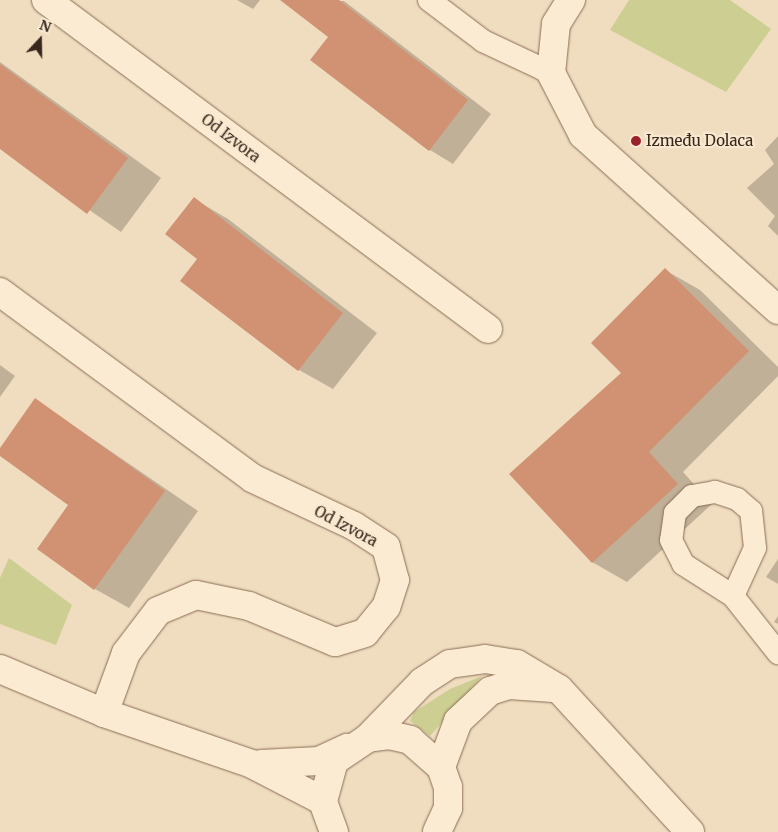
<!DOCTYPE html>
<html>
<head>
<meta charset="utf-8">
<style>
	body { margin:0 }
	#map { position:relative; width:778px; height:832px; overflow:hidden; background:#f0ddbf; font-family:Merriweather,serif }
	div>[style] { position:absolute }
	.green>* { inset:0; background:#ccce92 }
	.shadow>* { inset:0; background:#0003 }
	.building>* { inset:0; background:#d09273 }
	.roads { filter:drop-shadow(0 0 1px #896d56) drop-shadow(0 0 1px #896d56) }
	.lane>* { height:22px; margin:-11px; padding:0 11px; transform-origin:11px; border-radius:11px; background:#faebd2 }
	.street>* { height:28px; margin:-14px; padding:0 14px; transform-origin:14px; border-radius:14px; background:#faebd2 }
	.dots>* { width:14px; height:14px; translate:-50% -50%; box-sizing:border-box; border:2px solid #f7e8cf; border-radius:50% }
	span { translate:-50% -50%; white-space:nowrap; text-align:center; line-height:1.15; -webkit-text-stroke:4.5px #f7e8cf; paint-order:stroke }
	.street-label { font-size:15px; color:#38271c }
	.poi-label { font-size:15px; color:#38271c }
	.left { translate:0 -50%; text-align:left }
	.north { position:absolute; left:15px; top:15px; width:50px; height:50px; -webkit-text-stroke:4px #f7e8cf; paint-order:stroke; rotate:21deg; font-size:14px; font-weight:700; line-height:20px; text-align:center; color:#38271c }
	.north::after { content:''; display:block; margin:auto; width:18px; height:22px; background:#38271c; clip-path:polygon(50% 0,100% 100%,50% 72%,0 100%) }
</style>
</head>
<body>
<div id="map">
	<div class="green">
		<div style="clip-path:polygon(629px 0,730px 0,771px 29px,726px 92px,610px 30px)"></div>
		<div style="clip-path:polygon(9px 558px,72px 605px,56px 645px,0 624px,0 578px)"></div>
		<div style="clip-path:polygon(482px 676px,430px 736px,410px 721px,414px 712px,450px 689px)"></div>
	</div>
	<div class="shadow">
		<div style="clip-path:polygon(237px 0,260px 0,253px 9px)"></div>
		<div style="clip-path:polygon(309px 0,344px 1px,491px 114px,453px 164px,430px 150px,330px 37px)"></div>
		<div style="clip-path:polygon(0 62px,161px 178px,121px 232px,0 148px)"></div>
		<div style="clip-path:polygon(778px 136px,778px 236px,768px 226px,775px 216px,747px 188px,774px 164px,765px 150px)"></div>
		<div style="clip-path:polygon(194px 199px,228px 219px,377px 333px,333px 389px,299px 370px,199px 259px)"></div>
		<div style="clip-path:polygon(665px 270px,700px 290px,778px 367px,778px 376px,683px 472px,712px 504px,627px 582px,592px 562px,622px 373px)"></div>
		<div style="clip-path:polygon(0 365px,15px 376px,0 397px)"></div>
		<div style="clip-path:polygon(36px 400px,198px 511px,129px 608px,95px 589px,70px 504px,0 454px)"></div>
		<div style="clip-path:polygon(778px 559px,778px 584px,766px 577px)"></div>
		<div style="clip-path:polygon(778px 616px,778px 624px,774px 622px)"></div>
	</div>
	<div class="building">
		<div style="clip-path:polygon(280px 0,339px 0,468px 100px,429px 151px,310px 60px,328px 37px)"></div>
		<div style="clip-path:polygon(0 64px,128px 158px,87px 214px,0 149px)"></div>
		<div style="clip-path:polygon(194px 197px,343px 313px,298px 371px,180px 281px,197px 259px,165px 234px)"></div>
		<div style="clip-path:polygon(665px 268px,749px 351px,649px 452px,678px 484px,592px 563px,509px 474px,621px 373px,591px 343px)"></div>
		<div style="clip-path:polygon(35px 398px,165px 491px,94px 590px,37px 549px,68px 505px,0 456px,0 448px)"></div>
	</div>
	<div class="roads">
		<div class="lane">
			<div style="left:429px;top:0;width:68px;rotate:37.2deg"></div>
			<div style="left:483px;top:41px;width:75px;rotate:25.2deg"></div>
			<div style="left:733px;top:596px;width:53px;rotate:-65.4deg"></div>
			<div style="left:755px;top:548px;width:37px;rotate:-96deg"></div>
			<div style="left:751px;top:511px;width:18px;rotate:-139deg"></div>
			<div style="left:737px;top:499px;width:23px;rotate:-162deg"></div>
			<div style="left:715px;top:492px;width:23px;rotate:170deg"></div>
			<div style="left:692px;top:496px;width:24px;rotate:135deg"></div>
			<div style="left:675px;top:513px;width:27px;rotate:98deg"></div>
			<div style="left:671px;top:540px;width:27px;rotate:63deg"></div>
			<div style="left:683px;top:564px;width:59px;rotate:32.6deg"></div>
			<div style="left:733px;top:596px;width:73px;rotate:51.7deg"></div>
		</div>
		<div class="street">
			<div style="left:46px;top:0;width:551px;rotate:36.66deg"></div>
			<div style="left:571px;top:0;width:28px;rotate:122deg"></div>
			<div style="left:556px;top:24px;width:49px;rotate:95.8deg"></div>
			<div style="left:551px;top:73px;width:70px;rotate:62.7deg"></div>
			<div style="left:583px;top:135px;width:262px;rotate:41.9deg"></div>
			<div style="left:0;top:292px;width:313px;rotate:36.4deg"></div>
			<div style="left:252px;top:478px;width:113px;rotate:25.2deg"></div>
			<div style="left:354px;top:526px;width:38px;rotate:33deg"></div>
			<div style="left:386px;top:547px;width:34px;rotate:75deg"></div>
			<div style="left:395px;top:580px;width:28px;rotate:108deg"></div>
			<div style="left:386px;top:607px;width:33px;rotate:129deg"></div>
			<div style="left:365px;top:633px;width:31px;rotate:163deg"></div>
			<div style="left:335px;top:642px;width:93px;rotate:-157.3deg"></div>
			<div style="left:249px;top:606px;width:54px;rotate:-168.3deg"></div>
			<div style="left:196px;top:595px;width:41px;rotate:157.2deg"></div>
			<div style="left:158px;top:611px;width:53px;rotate:127.3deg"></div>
			<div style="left:126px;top:653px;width:64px;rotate:110.1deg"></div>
			<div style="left:0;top:669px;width:113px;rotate:22.9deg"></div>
			<div style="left:104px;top:713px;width:157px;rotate:19deg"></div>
			<div style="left:252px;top:764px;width:80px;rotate:27.5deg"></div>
			<div style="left:368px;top:738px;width:78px;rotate:-46deg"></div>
			<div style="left:422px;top:682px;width:33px;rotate:-33deg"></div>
			<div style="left:450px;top:664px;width:35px;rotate:-8deg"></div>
			<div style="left:485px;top:659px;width:32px;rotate:9deg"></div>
			<div style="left:517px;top:664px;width:49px;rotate:30.8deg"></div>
			<div style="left:559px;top:689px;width:194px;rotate:47.5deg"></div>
			<div style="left:261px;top:764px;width:58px;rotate:-3deg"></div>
			<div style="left:319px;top:761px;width:31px;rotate:-25deg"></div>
			<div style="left:441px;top:767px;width:49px;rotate:-69.7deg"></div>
			<div style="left:458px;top:721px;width:44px;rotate:-43.2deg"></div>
			<div style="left:490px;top:691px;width:20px;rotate:-18deg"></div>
			<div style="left:509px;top:685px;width:44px;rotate:3.9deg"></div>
			<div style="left:334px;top:832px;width:33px;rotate:-110deg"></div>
			<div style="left:323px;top:801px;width:41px;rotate:-74.6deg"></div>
			<div style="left:334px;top:761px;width:41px;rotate:-34.1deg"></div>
			<div style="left:368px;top:738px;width:21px;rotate:-8deg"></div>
			<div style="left:389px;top:735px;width:22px;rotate:13deg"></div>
			<div style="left:410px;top:740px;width:41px;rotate:41.1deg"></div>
			<div style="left:441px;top:767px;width:21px;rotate:71deg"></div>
			<div style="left:448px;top:787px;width:21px;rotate:90deg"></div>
			<div style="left:448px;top:808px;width:26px;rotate:115deg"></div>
		</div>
	</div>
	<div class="dots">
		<div style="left:636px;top:141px;background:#9b232e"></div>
	</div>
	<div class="street-label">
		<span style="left:231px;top:138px;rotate:37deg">Od Izvora</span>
		<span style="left:346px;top:526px;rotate:28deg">Od Izvora</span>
	</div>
	<div class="poi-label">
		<span class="left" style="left:646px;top:141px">Između Dolaca</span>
	</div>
	<div class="north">N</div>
</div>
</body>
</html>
